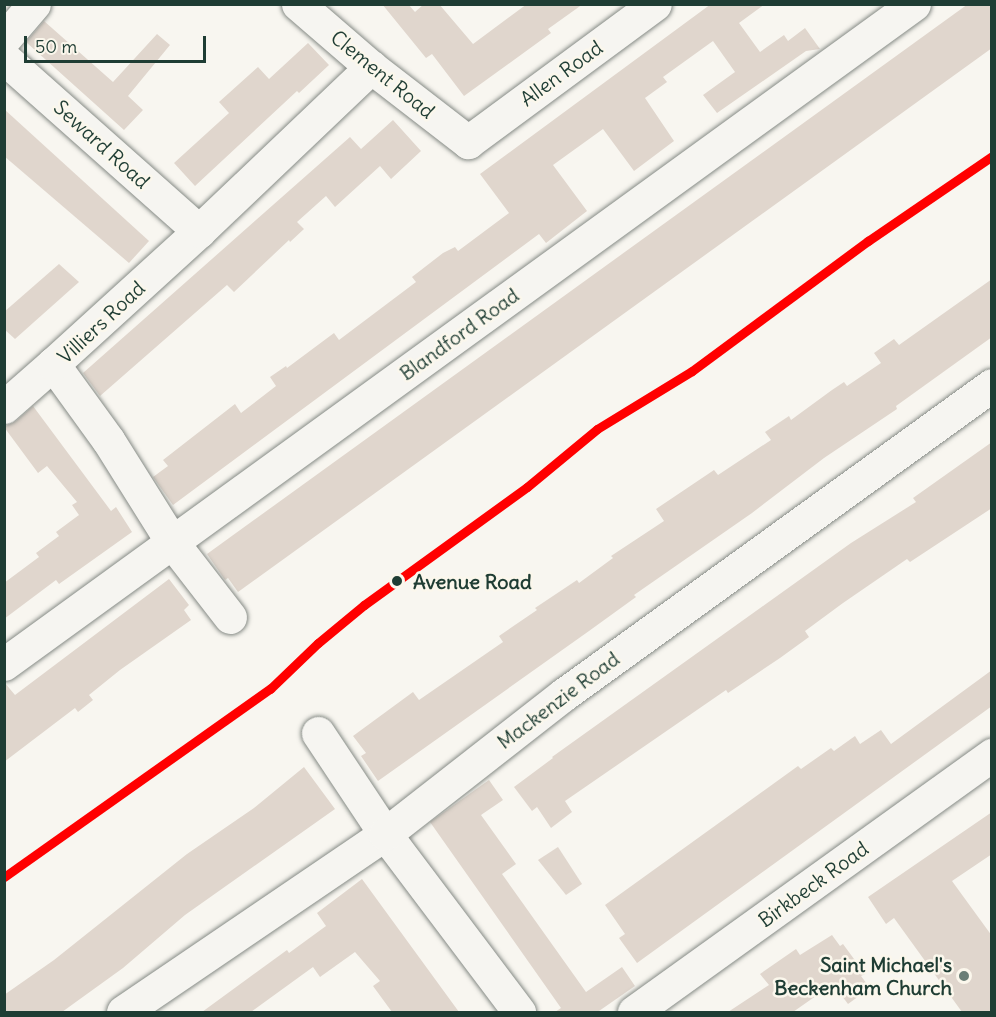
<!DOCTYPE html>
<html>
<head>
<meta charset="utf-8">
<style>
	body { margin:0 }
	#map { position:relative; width:996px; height:1017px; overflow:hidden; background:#f8f6f0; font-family:Delius,sans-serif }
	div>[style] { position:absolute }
	.building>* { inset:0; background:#e0d6cd }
	.roads { filter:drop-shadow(0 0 2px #868b86) drop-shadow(0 0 2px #868b86) }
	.minor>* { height:33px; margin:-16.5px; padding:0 16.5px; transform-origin:16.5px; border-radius:16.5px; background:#f6f5f1 }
	.tram-1>* { height:9px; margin:-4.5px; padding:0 4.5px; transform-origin:4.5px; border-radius:4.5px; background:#f00 }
	.dots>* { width:16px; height:16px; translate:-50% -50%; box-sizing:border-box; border:3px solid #fbf7ec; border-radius:50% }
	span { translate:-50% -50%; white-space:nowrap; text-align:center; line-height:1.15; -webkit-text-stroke:5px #fbf7ec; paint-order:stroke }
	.street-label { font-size:20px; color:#1f3d34 }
	.stop-label { font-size:20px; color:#1f3d34; font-weight:700 }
	.left { translate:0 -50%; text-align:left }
	.poi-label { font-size:20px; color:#1f3d34; font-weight:700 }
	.right { translate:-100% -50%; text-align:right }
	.frame { position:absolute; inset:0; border:6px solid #1f3d34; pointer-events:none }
	.scale { position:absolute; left:24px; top:36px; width:182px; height:27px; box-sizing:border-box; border:3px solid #1f3d34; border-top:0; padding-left:8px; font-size:18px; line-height:21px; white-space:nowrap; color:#1f3d34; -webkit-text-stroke:4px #fbf7ec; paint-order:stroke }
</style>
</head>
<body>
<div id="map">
	<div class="building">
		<div style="clip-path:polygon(382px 4px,408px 4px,415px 12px,424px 4px,439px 4px,473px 44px,527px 4px,583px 4px,548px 29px,551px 33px,464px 96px,432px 54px,426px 58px)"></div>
		<div style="clip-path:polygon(711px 4px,765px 4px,739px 23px,760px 52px,784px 35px,788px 41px,805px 28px,820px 49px,806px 51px,717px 113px,703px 95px,735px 72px,713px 41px,663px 77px,667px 82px,645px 98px,674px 141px,634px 171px,603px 129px,553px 165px,587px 211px,546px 243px,539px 234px,173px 505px,153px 477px,168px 466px,163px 460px,235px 404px,241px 413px,276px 386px,270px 377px,286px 366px,287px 368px,334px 333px,339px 340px,416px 282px,412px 277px,443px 253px,455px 247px,458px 251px,509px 213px,480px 174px)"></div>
		<div style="clip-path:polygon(968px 4px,992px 4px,992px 48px,238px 592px,228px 578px,225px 580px,207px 554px)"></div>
		<div style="clip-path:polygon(44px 21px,113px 82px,157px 34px,170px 45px,128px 96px,143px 110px,124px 130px,26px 42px)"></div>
		<div style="clip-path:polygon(308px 43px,329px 65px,299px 93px,297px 91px,195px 186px,174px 163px,229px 113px,219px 102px,258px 67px,269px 79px)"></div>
		<div style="clip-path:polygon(4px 109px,149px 241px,129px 263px,4px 156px)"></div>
		<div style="clip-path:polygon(393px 120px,421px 151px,391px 179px,380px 166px,335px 207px,326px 196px,297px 222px,304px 229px,290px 242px,289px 240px,234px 292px,227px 285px,100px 396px,83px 373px,350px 137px,361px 149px)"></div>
		<div style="clip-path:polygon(59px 264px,79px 282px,15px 339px,4px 329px,4px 312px)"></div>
		<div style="clip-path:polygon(992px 279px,992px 337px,896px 406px,897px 409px,824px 458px,752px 513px,634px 595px,636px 597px,589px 631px,378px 781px,361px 756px,366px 753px,353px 736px,413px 692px,419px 700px,503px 642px,499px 636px,537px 610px,535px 608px,577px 580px,579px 583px,613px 558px,611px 556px,664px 521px,656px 509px,714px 470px,718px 475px,771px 440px,765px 432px,789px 416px,791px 420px,832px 390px,844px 382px,847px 386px,881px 363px,874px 353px,894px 339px,899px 345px)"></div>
		<div style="clip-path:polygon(33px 406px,111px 511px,116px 507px,132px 532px,59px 584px,56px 580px,4px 619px,4px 583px,39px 557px,36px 553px,59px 536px,56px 532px,79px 515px,72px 505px,77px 502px,47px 466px,38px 473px,4px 427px,16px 421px)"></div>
		<div style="clip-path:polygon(992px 442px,992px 508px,910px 562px,907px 559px,843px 603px,805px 631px,809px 637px,780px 658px,728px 693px,726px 690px,565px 801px,572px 812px,551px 828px,537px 807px,532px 811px,514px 787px,553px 758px,552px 757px,851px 543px,916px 502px,913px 498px)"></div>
		<div style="clip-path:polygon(169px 579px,189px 605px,184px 610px,191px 620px,120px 670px,89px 695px,93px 700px,78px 712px,75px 708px,4px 762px,4px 682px,15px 695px)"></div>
		<div style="clip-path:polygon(992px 670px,992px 706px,637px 963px,619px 938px,625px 934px,605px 905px,798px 766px,801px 769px,831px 748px,834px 751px,855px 736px,860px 744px,881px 730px,891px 744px)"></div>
		<div style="clip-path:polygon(304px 767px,335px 809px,185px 915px,123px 968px,62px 1012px,4px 1012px,4px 995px,54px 960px,187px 854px,254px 808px)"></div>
		<div style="clip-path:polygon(489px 780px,503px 800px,481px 815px,516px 864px,502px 874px,586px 992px,622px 967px,635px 986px,599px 1011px,600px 1012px,555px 1012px,561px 1008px,430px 822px)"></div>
		<div style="clip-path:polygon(992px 812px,992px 854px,952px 881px,992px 936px,992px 1012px,962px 1012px,894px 918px,886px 924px,868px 897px)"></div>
		<div style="clip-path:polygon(558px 847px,582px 884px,566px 895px,538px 860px)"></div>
		<div style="clip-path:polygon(362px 879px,459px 1012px,392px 1012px,373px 986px,380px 981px,355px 952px,320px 977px,313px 967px,251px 1012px,202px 1012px,287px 950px,289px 953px,326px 926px,317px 913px)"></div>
		<div style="clip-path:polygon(832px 935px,840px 946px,843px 944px,865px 974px,861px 976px,870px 988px,848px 1004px,833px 984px,793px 1012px,728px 1012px,769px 985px,760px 974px,796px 949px,800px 955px)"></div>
	</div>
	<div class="roads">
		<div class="minor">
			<div style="left:298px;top:4px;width:96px;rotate:40.8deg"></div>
			<div style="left:371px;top:67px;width:123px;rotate:37.7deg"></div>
			<div style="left:468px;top:142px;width:232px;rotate:-36.4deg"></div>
			<div style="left:4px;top:39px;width:46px;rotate:-49.4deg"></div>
			<div style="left:4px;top:58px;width:261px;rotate:41.6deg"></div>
			<div style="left:4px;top:407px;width:65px;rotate:-41.3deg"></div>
			<div style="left:230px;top:617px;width:95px;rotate:-127.7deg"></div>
			<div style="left:172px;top:542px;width:120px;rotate:-122.1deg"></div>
			<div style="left:108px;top:440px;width:94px;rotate:-125.9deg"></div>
			<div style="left:53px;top:364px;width:197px;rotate:-42.3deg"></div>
			<div style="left:199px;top:231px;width:238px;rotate:-43.6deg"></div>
			<div style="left:4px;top:664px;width:1124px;rotate:-35.95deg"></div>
			<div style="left:318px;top:733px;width:121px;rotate:56.4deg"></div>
			<div style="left:385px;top:834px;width:223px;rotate:53deg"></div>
			<div style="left:123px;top:1012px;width:317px;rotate:-34.2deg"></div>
			<div style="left:385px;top:834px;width:226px;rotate:-38deg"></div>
			<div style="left:563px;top:695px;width:529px;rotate:-35.85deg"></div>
			<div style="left:634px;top:1012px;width:441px;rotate:-35.7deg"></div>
		</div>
	</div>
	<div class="tram-1">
		<div style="left:4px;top:877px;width:326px;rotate:-35.3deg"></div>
		<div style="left:270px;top:689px;width:66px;rotate:-43.8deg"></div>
		<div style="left:318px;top:643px;width:60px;rotate:-39.6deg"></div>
		<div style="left:364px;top:605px;width:201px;rotate:-35.9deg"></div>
		<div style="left:527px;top:487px;width:91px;rotate:-39.6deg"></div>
		<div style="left:597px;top:429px;width:111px;rotate:-31.4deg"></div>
		<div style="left:692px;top:371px;width:219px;rotate:-36.5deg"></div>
		<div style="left:868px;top:241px;width:150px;rotate:-34.4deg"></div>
	</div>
	<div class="dots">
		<div style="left:397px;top:581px;background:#1f3d34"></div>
		<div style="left:964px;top:976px;background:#6b7e76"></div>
	</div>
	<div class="street-label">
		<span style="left:561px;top:73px;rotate:-36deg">Allen Road</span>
		<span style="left:383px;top:74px;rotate:39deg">Clement Road</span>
		<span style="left:102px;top:144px;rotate:42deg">Seward Road</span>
		<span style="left:101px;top:322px;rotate:-43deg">Villiers Road</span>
		<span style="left:459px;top:334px;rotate:-36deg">Blandford Road</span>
		<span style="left:558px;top:700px;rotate:-37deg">Mackenzie Road</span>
		<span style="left:813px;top:884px;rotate:-36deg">Birkbeck Road</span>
	</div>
	<div class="stop-label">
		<span class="left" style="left:413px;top:581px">Avenue Road</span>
	</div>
	<div class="poi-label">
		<span class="right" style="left:952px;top:976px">Saint Michael's<br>Beckenham Church</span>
	</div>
	<div class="frame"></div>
	<div class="scale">50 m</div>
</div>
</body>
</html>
